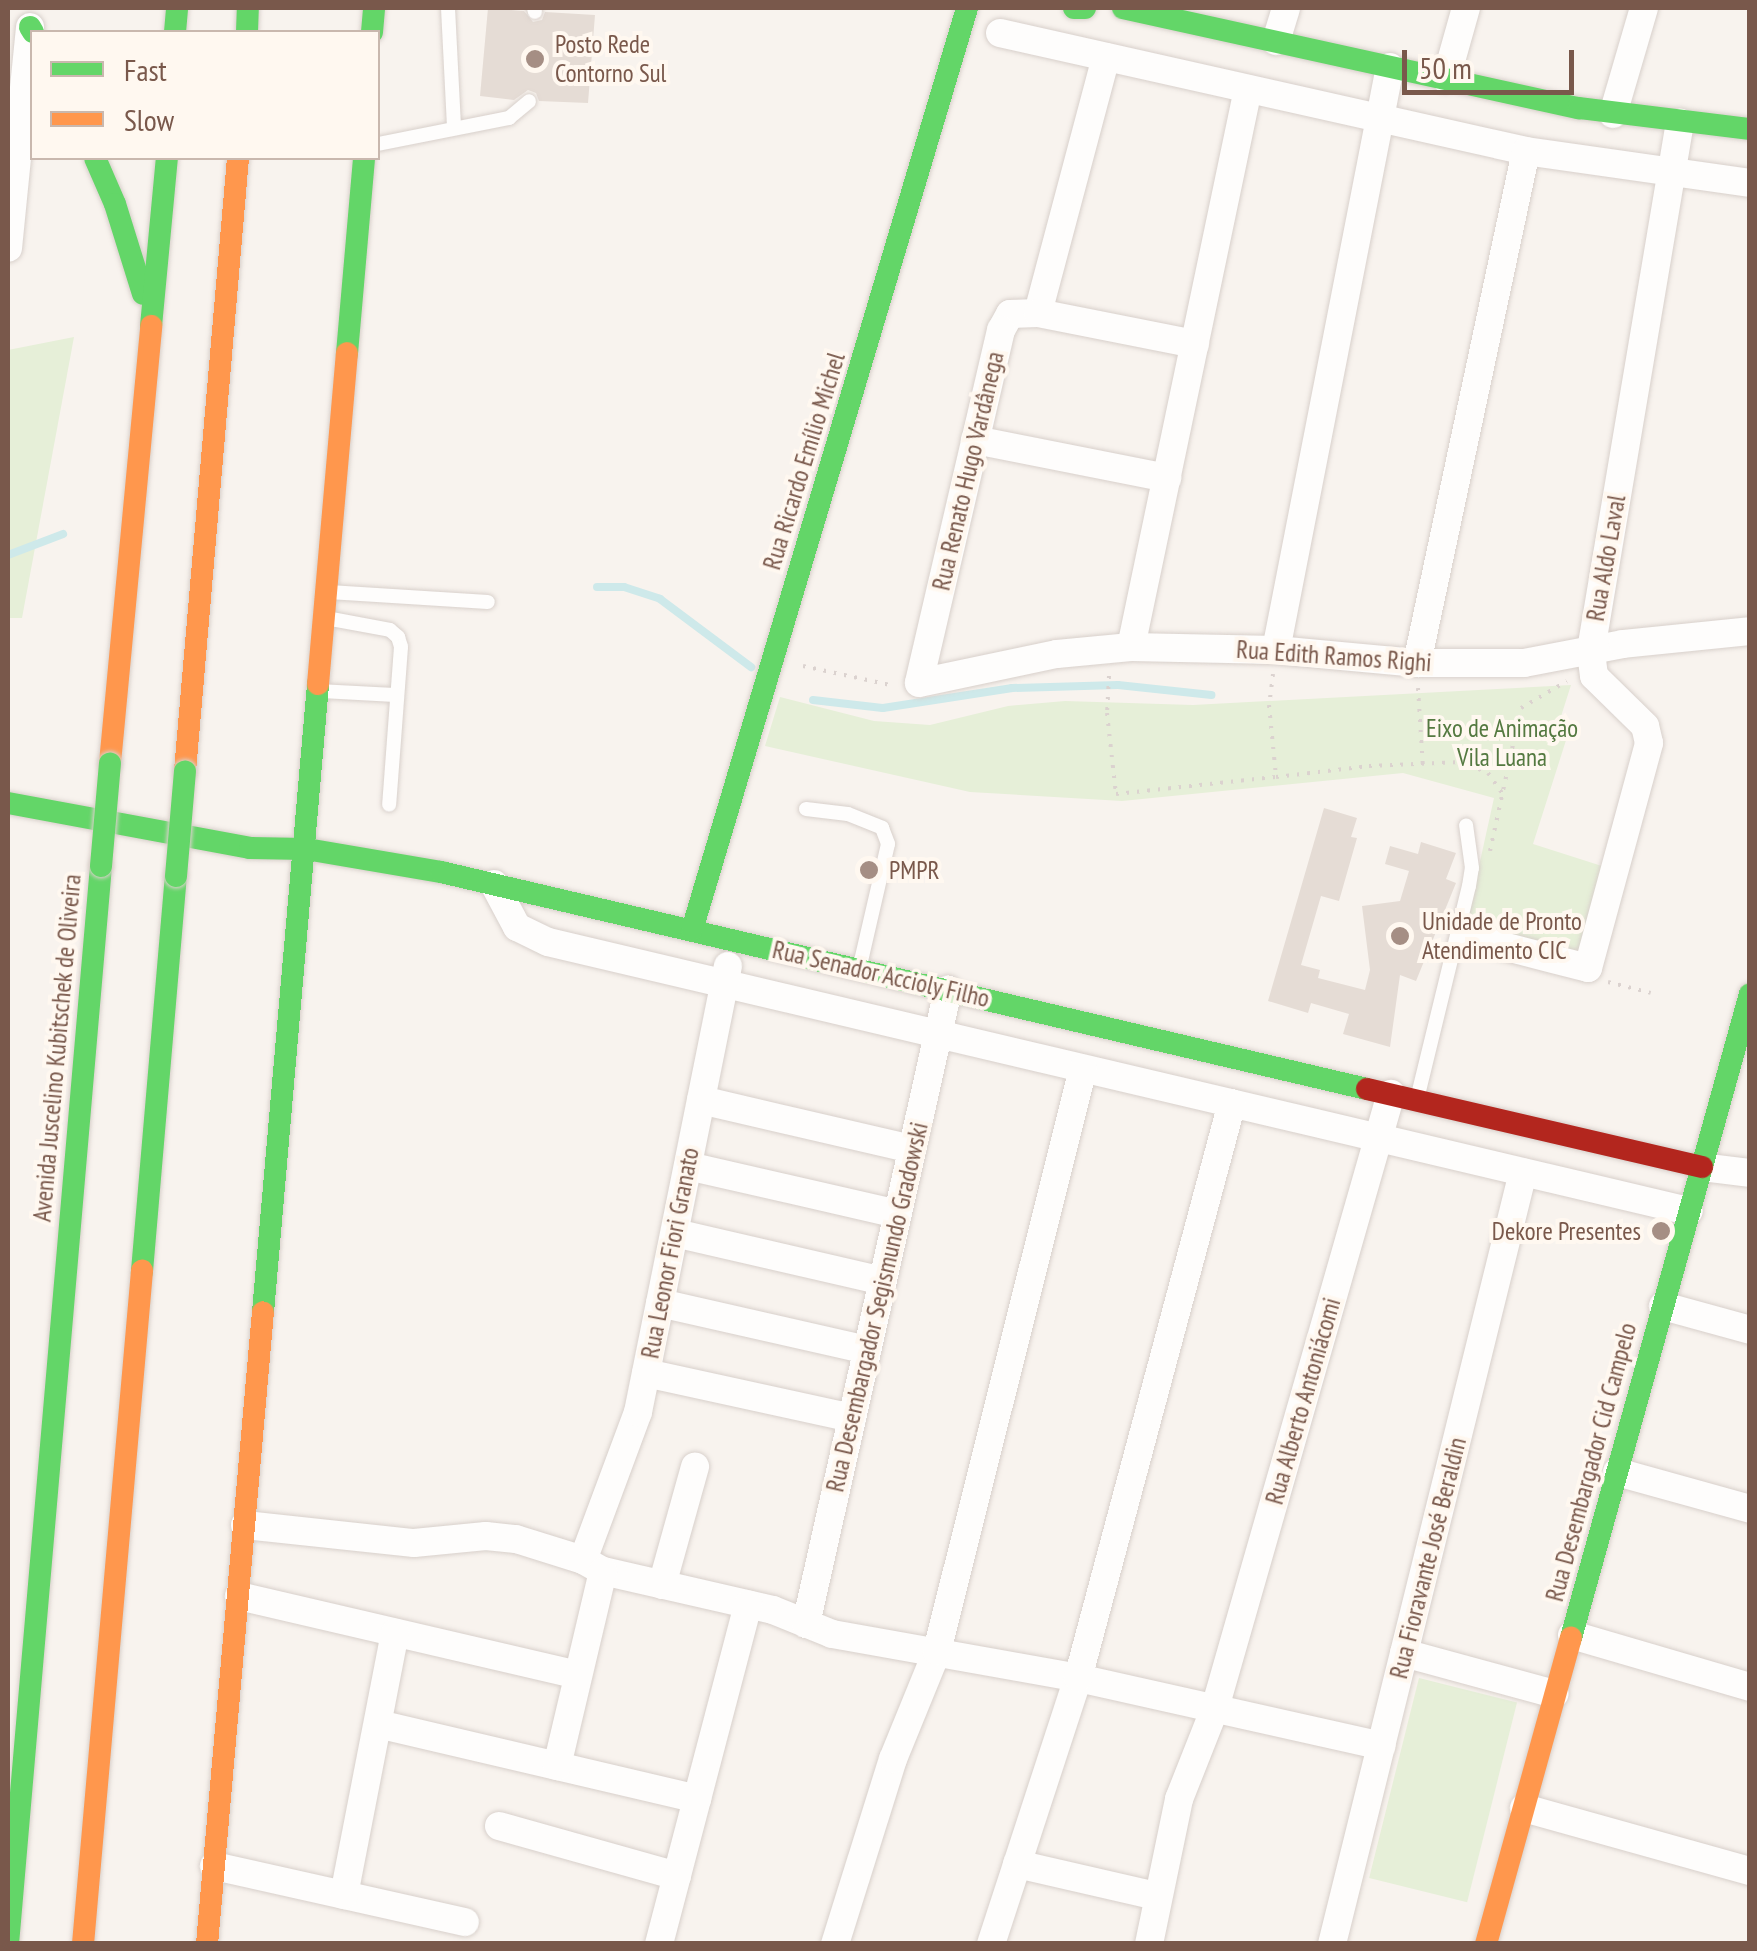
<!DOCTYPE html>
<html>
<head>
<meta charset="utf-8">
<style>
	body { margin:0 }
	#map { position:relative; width:1757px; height:1951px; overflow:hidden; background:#f8f3ee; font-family:"PT Sans Narrow",sans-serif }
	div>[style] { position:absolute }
	.green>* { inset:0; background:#e6efd8; transform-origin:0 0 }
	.stream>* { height:8px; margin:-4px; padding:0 4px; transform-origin:4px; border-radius:4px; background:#cee9ea }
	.building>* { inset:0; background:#e5dcd5 }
	.path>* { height:4px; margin-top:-2px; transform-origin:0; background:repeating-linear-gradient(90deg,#dbd2cf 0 2.5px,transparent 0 10.5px) }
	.roads { filter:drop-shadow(0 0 2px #d8d0cb) drop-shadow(0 0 2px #d8d0cb) }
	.lane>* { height:14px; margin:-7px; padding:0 7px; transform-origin:7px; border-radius:7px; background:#fefdfc }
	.street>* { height:28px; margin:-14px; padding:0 14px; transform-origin:14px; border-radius:14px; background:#fefdfc }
	.fast>* { height:22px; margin:-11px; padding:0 11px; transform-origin:11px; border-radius:11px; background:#63d668 }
	.slow>* { height:22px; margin:-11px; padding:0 11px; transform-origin:11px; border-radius:11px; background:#ff974d }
	.jam>* { height:22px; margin:-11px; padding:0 11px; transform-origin:11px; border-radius:11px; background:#b3261e }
	.bridges { filter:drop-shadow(0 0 2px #dad0ca) drop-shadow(0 0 2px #dad0ca) }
	.fast-bridge>* { height:22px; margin:-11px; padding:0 11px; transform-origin:11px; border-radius:11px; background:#63d668 }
	.dots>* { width:28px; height:28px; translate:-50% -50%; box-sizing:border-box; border:5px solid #fff8f0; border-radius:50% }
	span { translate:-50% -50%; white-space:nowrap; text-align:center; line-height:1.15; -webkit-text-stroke:8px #fff8f0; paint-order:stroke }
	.poi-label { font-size:25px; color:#79584b }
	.left { translate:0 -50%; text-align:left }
	.right { translate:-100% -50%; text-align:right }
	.street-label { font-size:25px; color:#79584b }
	.park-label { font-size:25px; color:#547940 }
	.frame { position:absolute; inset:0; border:10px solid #79584b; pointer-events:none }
	.legend { position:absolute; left:30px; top:30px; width:350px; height:130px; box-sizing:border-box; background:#fff8f0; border:2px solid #c9b8ae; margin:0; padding:12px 18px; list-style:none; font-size:30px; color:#79584b }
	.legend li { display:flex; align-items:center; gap:20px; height:50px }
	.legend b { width:50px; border:2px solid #c9b8ae }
	.scale { position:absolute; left:1402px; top:50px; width:172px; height:45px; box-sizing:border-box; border:5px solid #79584b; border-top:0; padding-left:12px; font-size:30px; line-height:35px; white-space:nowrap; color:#79584b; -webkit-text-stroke:8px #fff8f0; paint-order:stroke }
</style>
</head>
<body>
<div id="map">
	<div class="green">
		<div style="clip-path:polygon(74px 337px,22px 618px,8px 618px,8px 350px)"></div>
		<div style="clip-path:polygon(1571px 685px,1557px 729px,1568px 734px,1533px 844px,1605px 867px,1580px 955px,1466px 925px,1494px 798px,1403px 773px,1122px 801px,970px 792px,765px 746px,780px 697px,874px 721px,930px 725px,1008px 706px,1065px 701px,1193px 705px)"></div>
		<div style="left:1419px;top:1678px;width:101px;height:206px;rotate:14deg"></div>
	</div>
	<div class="stream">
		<div style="left:8px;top:555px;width:59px;rotate:-20.9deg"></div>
		<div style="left:597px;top:587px;width:27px"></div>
		<div style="left:624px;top:587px;width:38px;rotate:18deg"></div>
		<div style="left:660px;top:599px;width:114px;rotate:36.8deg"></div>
		<div style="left:813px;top:700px;width:70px;rotate:6.5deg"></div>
		<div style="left:883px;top:708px;width:131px;rotate:-8.8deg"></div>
		<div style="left:1012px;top:688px;width:106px;rotate:-1.6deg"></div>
		<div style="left:1118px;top:685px;width:94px;rotate:6.1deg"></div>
	</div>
	<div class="building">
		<div style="clip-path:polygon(488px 8px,524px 11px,533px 22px,542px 20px,545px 12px,595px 15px,588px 103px,539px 101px,536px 93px,528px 90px,514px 100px,480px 96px)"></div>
		<div style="clip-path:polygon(1324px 808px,1357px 818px,1351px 837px,1357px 838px,1339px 901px,1321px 896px,1301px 965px,1320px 970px,1318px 978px,1365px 990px,1370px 970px,1362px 906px,1400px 901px,1409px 871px,1385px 864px,1390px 846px,1418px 854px,1421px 842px,1456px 853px,1446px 879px,1456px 883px,1416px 981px,1400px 975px,1390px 1047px,1343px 1034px,1349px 1014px,1311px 1003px,1308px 1013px,1268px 1001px)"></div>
	</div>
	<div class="path">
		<div style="left:803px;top:666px;width:94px;rotate:12.3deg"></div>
		<div style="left:1273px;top:674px;width:31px;rotate:97deg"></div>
		<div style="left:1269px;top:705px;width:72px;rotate:84.4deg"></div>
		<div style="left:1276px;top:777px;width:94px;rotate:-6.7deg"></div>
		<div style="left:1369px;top:766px;width:139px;rotate:-2.5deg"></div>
		<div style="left:1109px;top:676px;width:37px;rotate:93deg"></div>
		<div style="left:1107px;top:713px;width:81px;rotate:83.7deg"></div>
		<div style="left:1116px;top:794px;width:161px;rotate:-6.1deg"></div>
		<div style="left:1418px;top:688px;width:79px;rotate:86.4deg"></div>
		<div style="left:1469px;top:765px;width:21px;rotate:23deg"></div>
		<div style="left:1488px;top:773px;width:24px;rotate:55deg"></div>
		<div style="left:1490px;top:851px;width:146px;rotate:-77.8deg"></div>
		<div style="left:1521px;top:708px;width:53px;rotate:-30.4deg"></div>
		<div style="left:1608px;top:982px;width:44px;rotate:14.3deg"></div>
	</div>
	<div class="roads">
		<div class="lane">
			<div style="left:448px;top:8px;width:118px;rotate:87.1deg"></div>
			<div style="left:534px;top:8px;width:4px;rotate:76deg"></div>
			<div style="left:378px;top:144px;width:134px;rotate:-11.2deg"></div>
			<div style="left:509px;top:118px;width:26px;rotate:-40deg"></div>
			<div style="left:329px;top:592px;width:159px;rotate:3.6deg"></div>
			<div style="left:326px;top:618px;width:65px;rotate:10.6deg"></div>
			<div style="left:390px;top:630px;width:11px;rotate:41deg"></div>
			<div style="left:398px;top:637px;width:10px;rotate:73deg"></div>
			<div style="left:401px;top:647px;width:158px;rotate:94.3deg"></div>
			<div style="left:320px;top:691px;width:77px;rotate:3deg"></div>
			<div style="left:806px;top:809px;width:42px;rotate:6.8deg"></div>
			<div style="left:848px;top:814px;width:37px;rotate:22deg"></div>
			<div style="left:882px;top:828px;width:17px;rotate:69deg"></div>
			<div style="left:888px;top:844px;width:124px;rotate:103deg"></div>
			<div style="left:1418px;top:1095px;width:215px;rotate:-76.3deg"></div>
			<div style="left:1469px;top:886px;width:18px;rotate:-81deg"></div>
			<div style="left:1472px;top:868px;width:43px;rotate:-97.9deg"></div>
		</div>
		<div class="street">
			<div style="left:1000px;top:33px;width:539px;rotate:12.64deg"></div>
			<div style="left:1526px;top:151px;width:226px;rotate:8.1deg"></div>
			<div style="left:1276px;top:41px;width:34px;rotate:-73deg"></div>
			<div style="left:1106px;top:57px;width:265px;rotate:104.9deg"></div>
			<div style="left:1038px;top:313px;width:28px;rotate:178deg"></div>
			<div style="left:1010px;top:314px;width:18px;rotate:119deg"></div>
			<div style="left:1001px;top:330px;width:362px;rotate:103.1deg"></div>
			<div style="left:919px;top:683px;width:141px;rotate:-11.9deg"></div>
			<div style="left:1057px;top:654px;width:74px;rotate:-5.4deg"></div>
			<div style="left:1131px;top:647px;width:145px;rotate:1.2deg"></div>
			<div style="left:1276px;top:650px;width:142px;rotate:5.3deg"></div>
			<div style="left:1417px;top:663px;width:107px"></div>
			<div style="left:1524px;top:663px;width:101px;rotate:-10.9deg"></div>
			<div style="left:1623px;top:644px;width:128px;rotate:-5.8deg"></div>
			<div style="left:1446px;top:79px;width:74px;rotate:-74.3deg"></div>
			<div style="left:1613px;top:114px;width:110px;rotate:-73.7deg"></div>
			<div style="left:8px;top:248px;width:222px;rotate:-84.3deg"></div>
			<div style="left:1038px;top:313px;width:160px;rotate:11.2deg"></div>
			<div style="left:975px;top:440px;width:196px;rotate:11.2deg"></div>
			<div style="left:1131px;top:647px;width:570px;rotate:-78.16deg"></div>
			<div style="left:1276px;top:650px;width:594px;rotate:-78.94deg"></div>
			<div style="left:1417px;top:663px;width:523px;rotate:-77.98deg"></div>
			<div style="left:494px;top:884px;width:49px;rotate:61.9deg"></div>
			<div style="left:517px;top:927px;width:34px;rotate:26deg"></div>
			<div style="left:548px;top:942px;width:1172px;rotate:13.27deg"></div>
			<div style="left:1468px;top:937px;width:124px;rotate:14.5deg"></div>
			<div style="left:1588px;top:968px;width:233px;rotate:-74.8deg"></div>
			<div style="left:1649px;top:743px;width:17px;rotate:-103deg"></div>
			<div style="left:1645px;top:726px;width:71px;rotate:-135.6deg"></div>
			<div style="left:1594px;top:676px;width:26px;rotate:-97deg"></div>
			<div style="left:1591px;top:650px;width:535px;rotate:-80.43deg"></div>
			<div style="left:701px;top:1100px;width:217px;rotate:13.1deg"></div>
			<div style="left:688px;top:1166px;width:215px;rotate:12.9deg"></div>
			<div style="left:1702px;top:1167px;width:48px;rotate:7.1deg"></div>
			<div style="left:675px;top:1233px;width:213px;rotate:13deg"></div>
			<div style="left:660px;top:1303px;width:212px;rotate:12.8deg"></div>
			<div style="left:1663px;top:1306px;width:90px;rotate:15.4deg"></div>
			<div style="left:646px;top:1373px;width:211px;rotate:12.3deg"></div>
			<div style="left:1617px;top:1472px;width:138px;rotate:15.5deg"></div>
			<div style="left:245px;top:1525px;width:170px;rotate:6.1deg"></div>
			<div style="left:414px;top:1543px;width:72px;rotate:-5.6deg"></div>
			<div style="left:486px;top:1536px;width:30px;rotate:6deg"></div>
			<div style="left:516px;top:1539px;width:70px;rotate:17.4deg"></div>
			<div style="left:583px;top:1560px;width:23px;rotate:29deg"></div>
			<div style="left:603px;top:1571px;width:174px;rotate:12.9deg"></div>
			<div style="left:773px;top:1610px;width:64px;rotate:22.1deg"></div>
			<div style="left:832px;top:1634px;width:250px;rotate:10.1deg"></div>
			<div style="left:1078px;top:1678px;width:311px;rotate:12.6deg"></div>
			<div style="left:583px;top:1560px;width:158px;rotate:-69.6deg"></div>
			<div style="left:638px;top:1412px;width:455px;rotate:-78.6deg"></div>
			<div style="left:662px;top:1585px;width:123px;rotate:-74.4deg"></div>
			<div style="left:239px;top:1596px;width:348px;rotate:13.1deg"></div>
			<div style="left:806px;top:1624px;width:650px;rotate:-77.38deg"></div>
			<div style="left:1572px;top:1635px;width:185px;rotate:16.3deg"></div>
			<div style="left:1404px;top:1653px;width:156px;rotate:15.2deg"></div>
			<div style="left:378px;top:1724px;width:328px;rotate:13.2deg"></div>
			<div style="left:557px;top:1766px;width:200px;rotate:-76.7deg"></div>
			<div style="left:1524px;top:1808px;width:235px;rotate:15.6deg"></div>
			<div style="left:499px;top:1826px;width:185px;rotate:15.7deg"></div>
			<div style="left:1017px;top:1864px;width:144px;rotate:12.9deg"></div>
			<div style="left:214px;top:1866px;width:257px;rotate:12.6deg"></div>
			<div style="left:344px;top:1895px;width:267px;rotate:-79deg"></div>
			<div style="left:659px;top:1944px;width:351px;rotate:-75.3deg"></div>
			<div style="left:835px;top:1944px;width:194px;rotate:-72.6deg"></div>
			<div style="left:893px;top:1759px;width:117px;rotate:-67.8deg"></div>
			<div style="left:937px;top:1651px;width:600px;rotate:-75.92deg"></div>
			<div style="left:991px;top:1944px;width:280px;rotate:-71.9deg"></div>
			<div style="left:1078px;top:1678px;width:595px;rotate:-75.01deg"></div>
			<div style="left:1149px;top:1944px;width:148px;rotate:-78.3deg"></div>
			<div style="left:1179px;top:1799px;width:98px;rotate:-68.4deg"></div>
			<div style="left:1215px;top:1708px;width:639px;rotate:-74.01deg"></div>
			<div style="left:1332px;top:1944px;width:795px;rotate:-76.1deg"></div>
		</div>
		<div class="fast">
			<div style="left:1074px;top:8px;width:11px"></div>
			<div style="left:1123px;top:8px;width:467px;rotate:12.4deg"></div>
			<div style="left:1579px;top:108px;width:172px;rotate:7deg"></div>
			<div style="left:30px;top:27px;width:6px;rotate:59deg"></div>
			<div style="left:175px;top:32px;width:24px;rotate:-85deg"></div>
			<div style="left:247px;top:32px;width:24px;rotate:-88deg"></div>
			<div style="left:372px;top:32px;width:24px;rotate:-85deg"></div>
			<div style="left:95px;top:158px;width:50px;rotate:66.5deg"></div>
			<div style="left:115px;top:204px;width:94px;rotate:72.7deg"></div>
			<div style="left:151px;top:326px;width:169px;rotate:-84.6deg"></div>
			<div style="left:347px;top:353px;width:196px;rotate:-85deg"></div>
			<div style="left:8px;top:803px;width:246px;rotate:10.5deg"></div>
			<div style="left:250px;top:848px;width:56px;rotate:1deg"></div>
			<div style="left:306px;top:849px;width:137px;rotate:9.7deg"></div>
			<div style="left:441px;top:872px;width:951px;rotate:13.19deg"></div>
			<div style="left:692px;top:930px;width:962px;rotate:-73.39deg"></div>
			<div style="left:142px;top:1271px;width:396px;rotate:-85.1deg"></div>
			<div style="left:263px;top:1312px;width:630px;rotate:-84.99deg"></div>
			<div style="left:1571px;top:1638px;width:668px;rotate:-74.47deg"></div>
			<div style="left:8px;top:1944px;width:1082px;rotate:-85.07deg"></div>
		</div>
		<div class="slow">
			<div style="left:318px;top:684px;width:332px;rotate:-85deg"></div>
			<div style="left:110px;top:763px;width:439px;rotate:-84.6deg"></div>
			<div style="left:185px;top:771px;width:615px;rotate:-85.06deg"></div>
			<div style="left:83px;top:1944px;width:676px;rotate:-84.99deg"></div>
			<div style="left:207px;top:1944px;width:634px;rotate:-84.94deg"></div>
			<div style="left:1486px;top:1944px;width:318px;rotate:-74.5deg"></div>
		</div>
		<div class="jam">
			<div style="left:1367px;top:1089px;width:344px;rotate:13.1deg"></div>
		</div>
	</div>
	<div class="bridges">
		<div class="fast-bridge">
			<div style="left:101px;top:866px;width:103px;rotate:-85deg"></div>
			<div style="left:176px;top:876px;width:105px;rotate:-85.1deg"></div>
		</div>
	</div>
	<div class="dots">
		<div style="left:535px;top:59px;background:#a58e84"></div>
		<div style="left:869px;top:870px;background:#a58e84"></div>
		<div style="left:1400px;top:936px;background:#a58e84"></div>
		<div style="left:1661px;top:1231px;background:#a58e84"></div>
	</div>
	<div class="poi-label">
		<span class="left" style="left:555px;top:59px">Posto Rede<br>Contorno Sul</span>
		<span class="left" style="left:889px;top:870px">PMPR</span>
		<span class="left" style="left:1422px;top:936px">Unidade de Pronto<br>Atendimento CIC</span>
		<span class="right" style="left:1641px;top:1231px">Dekore Presentes</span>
	</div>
	<div class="street-label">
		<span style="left:804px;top:461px;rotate:-73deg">Rua Ricardo Emílio Michel</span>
		<span style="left:968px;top:471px;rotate:-77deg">Rua Renato Hugo Vardânega</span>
		<span style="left:1606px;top:558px;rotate:-80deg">Rua Aldo Laval</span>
		<span style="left:1334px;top:656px;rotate:4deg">Rua Edith Ramos Righi</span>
		<span style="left:881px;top:974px;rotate:13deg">Rua Senador Accioly Filho</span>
		<span style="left:57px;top:1048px;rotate:-85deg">Avenida Juscelino Kubitschek de Oliveira</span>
		<span style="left:670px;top:1253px;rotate:-79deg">Rua Leonor Fiori Granato</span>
		<span style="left:877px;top:1307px;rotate:-77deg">Rua Desembargador Segismundo Gradowski</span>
		<span style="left:1303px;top:1401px;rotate:-74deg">Rua Alberto Antoniácomi</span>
		<span style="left:1591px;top:1462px;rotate:-75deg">Rua Desembargador Cid Campelo</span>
		<span style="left:1428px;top:1558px;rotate:-76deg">Rua Fioravante José Beraldin</span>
	</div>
	<div class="park-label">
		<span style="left:1502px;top:743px">Eixo de Animação<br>Vila Luana</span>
	</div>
	<div class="frame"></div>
	<ul class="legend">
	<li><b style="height:12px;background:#63d668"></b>Fast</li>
	<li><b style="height:12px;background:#ff974d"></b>Slow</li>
	</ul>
	<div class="scale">50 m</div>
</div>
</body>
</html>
